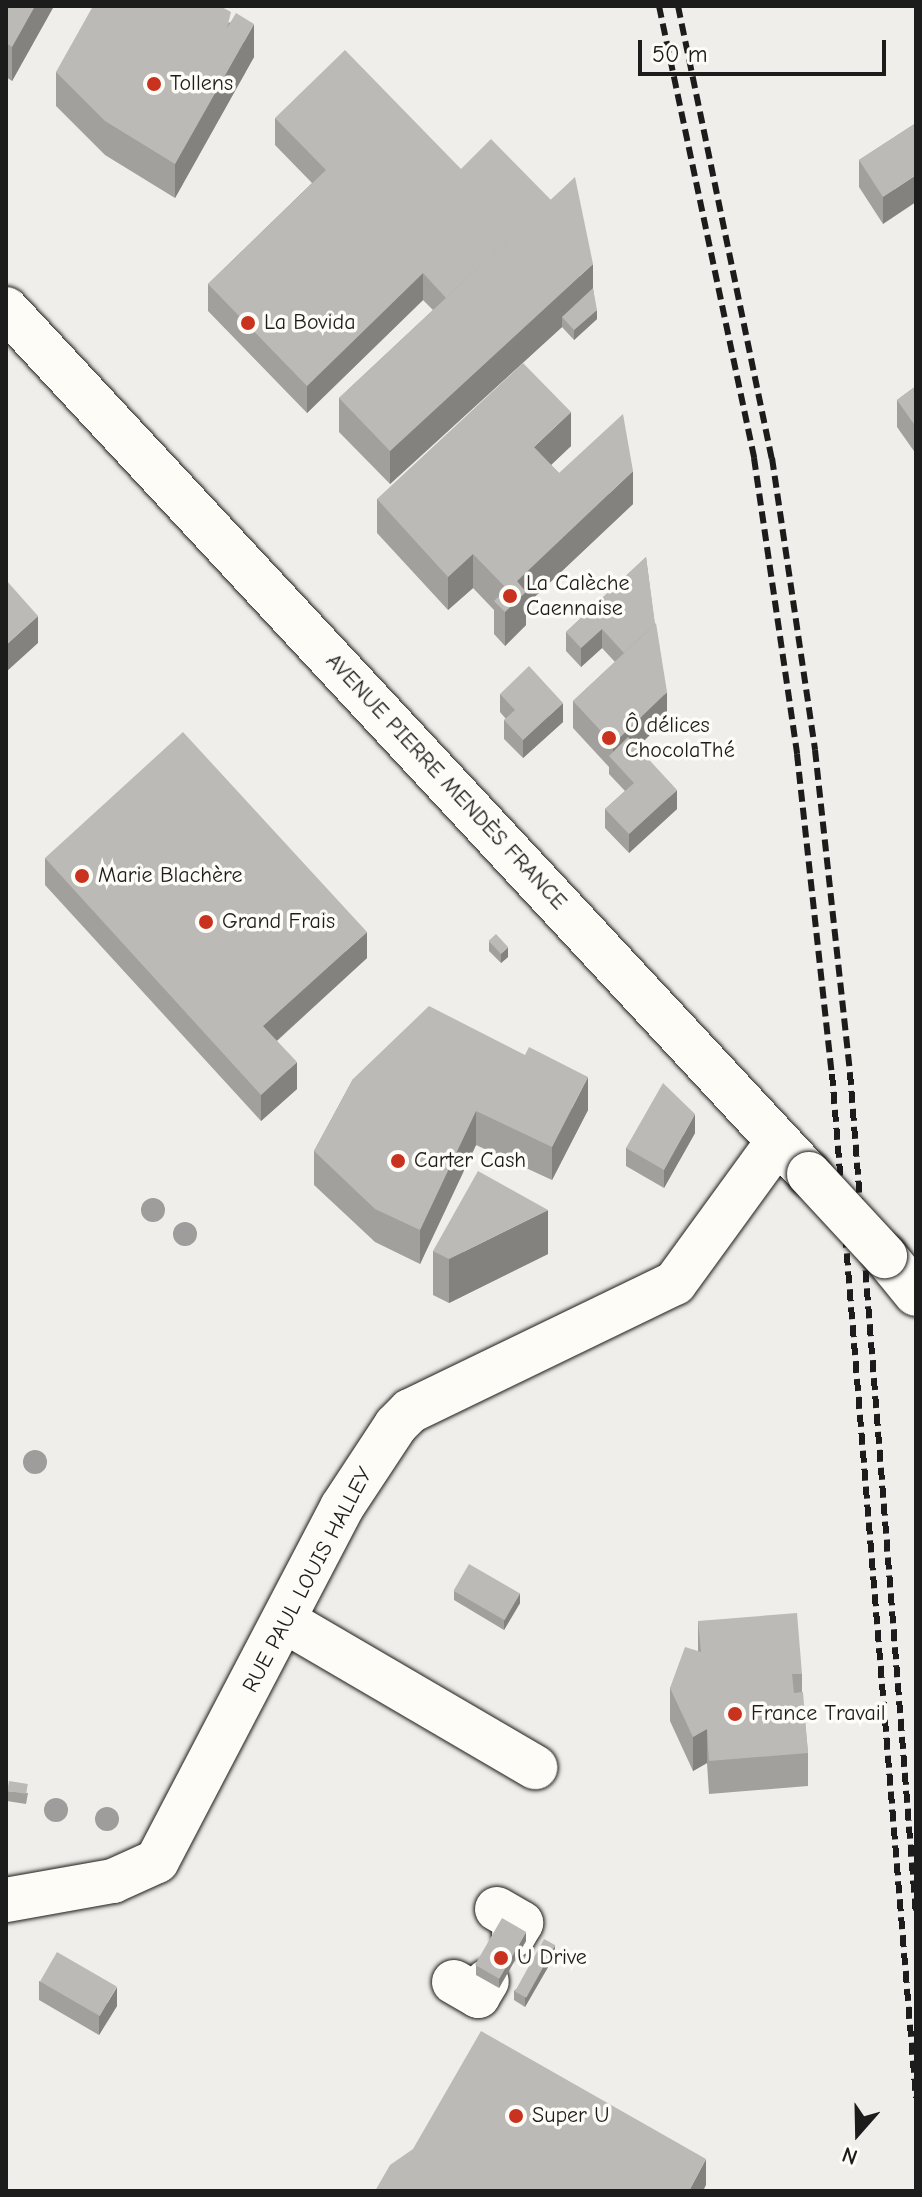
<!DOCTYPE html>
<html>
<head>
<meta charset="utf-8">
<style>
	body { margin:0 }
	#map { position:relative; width:922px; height:2197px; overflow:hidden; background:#f0eeea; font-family:"Comic Neue",sans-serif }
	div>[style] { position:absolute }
	.roads { filter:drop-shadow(0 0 2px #1c1c1c) drop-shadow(0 0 2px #1c1c1c) }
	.minor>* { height:44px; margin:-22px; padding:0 22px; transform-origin:22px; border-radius:22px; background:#fdfcf7 }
	.major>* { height:44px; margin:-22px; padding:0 22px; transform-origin:22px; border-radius:22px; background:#fdfcf7 }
	.rail>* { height:6px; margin-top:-3px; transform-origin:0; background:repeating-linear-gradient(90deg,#1c1c1c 0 12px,transparent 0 18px) }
	.bridges { filter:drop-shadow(0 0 2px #1c1c1c) drop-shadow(0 0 2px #1c1c1c) }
	.major-bridge>* { height:44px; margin:-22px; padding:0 22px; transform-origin:22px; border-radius:22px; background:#fdfcf7 }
	.trees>* { width:24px; height:24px; margin:-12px; border-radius:50%; background:#9e9d9b }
	.wall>* { inset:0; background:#a1a09d }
	.shaded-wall>* { inset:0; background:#83827f }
	.building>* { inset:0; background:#bbbab6; transform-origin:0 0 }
	.dots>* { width:22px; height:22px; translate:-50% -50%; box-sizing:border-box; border:4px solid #fdfcf7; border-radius:50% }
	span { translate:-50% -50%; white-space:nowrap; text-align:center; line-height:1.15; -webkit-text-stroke:7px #fdfcf7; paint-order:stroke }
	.poi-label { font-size:22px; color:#1c1c1c }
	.left { translate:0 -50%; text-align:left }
	.street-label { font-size:22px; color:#1c1c1c }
	.frame { position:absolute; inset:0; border:8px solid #1c1c1c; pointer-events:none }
	.north { position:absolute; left:818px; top:2093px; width:80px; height:80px; -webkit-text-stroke:6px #fdfcf7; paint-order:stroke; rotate:200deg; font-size:22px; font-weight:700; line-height:32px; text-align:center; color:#1c1c1c }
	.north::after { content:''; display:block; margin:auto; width:28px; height:36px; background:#1c1c1c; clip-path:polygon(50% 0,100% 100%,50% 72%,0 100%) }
	.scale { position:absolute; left:638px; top:40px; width:248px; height:36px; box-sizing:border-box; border:4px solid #1c1c1c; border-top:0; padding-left:10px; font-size:24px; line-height:28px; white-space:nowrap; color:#1c1c1c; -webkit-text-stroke:6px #fdfcf7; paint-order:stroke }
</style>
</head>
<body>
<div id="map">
	<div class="roads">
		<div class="minor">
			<div style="left:285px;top:1621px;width:290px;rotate:30.3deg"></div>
			<div style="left:6px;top:1900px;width:109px;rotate:-10.1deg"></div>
			<div style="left:113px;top:1881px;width:48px;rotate:-24.4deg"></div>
			<div style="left:157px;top:1861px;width:399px;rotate:-62.4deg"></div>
			<div style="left:342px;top:1507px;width:98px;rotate:-56.6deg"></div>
			<div style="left:396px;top:1425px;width:20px;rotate:-45deg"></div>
			<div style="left:410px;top:1411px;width:294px;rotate:-25.8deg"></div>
			<div style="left:675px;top:1283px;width:175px;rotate:-54deg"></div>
			<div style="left:497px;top:1909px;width:28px;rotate:30deg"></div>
			<div style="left:521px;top:1923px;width:14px;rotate:120deg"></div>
			<div style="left:454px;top:1982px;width:28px;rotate:30deg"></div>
			<div style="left:478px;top:1996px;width:17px;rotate:-59deg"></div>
		</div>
		<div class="major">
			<div style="left:6px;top:309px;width:1180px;rotate:47.13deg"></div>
			<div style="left:885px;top:1256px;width:49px;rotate:50.8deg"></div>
		</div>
	</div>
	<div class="rail">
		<div style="left:659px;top:6px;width:462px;rotate:78.1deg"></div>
		<div style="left:754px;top:458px;width:299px;rotate:81.7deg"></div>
		<div style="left:797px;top:754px;width:322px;rotate:83.8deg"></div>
		<div style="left:832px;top:1074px;width:1027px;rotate:85.31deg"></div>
		<div style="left:678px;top:6px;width:462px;rotate:78.3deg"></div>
		<div style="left:772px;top:458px;width:295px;rotate:81.6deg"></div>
		<div style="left:815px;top:750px;width:325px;rotate:83.8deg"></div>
		<div style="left:850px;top:1073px;width:846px;rotate:85.52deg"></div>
	</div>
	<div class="bridges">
		<div class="major-bridge">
			<div style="left:809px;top:1174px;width:112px;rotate:47.2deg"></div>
		</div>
	</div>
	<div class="trees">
		<div style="left:153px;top:1210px"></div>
		<div style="left:185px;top:1234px"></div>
		<div style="left:35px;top:1462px"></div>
		<div style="left:56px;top:1810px"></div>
		<div style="left:107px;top:1819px"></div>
	</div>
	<div class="wall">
		<div style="clip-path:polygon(6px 6px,54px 6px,12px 81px,6px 77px)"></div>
		<div style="clip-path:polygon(231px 22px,254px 57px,175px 198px,105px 155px,56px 106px,56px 72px)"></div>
		<div style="clip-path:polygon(275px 118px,461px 169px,593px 288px,597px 319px,574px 340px,562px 327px,390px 484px,339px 432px,339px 398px,433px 310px,423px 300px,307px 413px,208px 311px,208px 284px,312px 183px,275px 145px)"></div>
		<div style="clip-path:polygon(916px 123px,883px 224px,859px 187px,859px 160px)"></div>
		<div style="clip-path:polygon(916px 386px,916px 454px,897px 427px,897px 400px)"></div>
		<div style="clip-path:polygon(571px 446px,551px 465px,559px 473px,633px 504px,526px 605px,526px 625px,505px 646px,494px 634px,494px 610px,473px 588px,448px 610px,377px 533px,377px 499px)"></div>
		<div style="clip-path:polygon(646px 557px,667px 719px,637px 747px,677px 809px,629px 853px,605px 828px,605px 809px,625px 791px,609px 774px,609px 767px,573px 728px,573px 701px,615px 662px,602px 648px,581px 667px,566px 651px,566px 632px)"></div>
		<div style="clip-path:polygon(500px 694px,563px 722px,523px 758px,504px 739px,504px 720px,506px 719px,500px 712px)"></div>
		<div style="clip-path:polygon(45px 858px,367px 958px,277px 1041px,297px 1089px,261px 1121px,45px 885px)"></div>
		<div style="clip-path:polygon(489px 941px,508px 957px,501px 963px,489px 951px)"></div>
		<div style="clip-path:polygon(353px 1079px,588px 1110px,552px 1180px,476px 1145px,420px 1264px,375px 1242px,314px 1185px,314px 1151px)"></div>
		<div style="clip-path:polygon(695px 1133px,664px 1188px,626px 1166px,626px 1148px)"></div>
		<div style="clip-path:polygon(433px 1251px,548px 1254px,449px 1303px,433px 1295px)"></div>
		<div style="clip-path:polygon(454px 1591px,520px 1603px,504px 1630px,454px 1600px)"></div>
		<div style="clip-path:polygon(698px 1621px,802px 1674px,802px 1692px,808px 1753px,808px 1786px,709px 1794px,707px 1763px,693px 1771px,670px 1721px,670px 1688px,698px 1651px)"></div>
		<div style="clip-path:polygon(7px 1791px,28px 1793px,26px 1804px,7px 1801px)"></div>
		<div style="clip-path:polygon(526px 1941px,499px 1988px,476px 1975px,476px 1965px)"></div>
		<div style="clip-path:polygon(555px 1955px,525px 2007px,514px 2000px,514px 1991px)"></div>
		<div style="clip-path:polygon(39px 1981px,117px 2006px,99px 2035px,39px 2000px)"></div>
	</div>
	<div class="shaded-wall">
		<div style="clip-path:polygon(35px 6px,54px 6px,12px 81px,12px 47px)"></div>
		<div style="clip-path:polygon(254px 24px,254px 57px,175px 198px,175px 164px)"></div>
		<div style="clip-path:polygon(916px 175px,916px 202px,883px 224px,883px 197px)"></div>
		<div style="clip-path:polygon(593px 264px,593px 298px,562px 317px,562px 327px,390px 484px,390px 451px)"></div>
		<div style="clip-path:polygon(423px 273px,423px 300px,307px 413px,307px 386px)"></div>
		<div style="clip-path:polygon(597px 310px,597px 319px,574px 340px,574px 330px)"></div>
		<div style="clip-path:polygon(571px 412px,571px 446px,534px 481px,534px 447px)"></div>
		<div style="clip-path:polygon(633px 471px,633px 504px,526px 605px,526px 625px,505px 646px,505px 612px,517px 581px)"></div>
		<div style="clip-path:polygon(473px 554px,473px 588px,448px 610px,448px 577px)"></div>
		<div style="clip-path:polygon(38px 616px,38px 643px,6px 672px,6px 645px)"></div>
		<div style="clip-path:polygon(602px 629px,602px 648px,581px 667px,581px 648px)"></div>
		<div style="clip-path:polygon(667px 692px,667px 719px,618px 765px,613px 759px,613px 744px)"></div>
		<div style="clip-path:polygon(563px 703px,563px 722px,523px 758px,523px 740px)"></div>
		<div style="clip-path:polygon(677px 790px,677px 809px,629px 853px,629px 834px)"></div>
		<div style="clip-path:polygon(367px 932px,367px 958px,263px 1053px,263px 1026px)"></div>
		<div style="clip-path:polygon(508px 947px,508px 957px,501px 963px,501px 954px)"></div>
		<div style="clip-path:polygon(297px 1062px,297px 1089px,261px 1121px,261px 1095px)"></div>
		<div style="clip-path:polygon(588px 1077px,588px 1110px,552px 1180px,552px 1147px)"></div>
		<div style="clip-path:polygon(476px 1111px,476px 1145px,420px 1264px,420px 1230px)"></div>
		<div style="clip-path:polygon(695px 1114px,695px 1133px,664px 1188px,664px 1170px)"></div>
		<div style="clip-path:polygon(548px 1210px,548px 1254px,449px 1303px,449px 1259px)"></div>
		<div style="clip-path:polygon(520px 1593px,520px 1603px,504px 1630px,504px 1620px)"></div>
		<div style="clip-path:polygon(707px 1729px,707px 1763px,693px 1771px,693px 1737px)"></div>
		<div style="clip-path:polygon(526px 1932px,526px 1941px,499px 1988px,499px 1979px)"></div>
		<div style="clip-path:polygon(555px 1945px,555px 1955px,525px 2007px,525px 1997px)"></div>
		<div style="clip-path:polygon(117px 1987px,117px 2006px,99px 2035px,99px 2017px)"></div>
		<div style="clip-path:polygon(706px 2159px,706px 2185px,703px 2191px,689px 2191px)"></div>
	</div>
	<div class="building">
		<div style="clip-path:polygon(6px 6px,35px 6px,12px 47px,6px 43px)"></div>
		<div style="clip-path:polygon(93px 6px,220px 6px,231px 12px,227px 28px,236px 13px,254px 24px,175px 164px,105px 121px,56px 72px)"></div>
		<div style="clip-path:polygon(345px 50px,461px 169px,491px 139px,551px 200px,446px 298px,423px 273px,307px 386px,208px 284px,326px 170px,275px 118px)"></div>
		<div style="clip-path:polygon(916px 123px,916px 175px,883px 197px,859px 160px)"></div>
		<div style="clip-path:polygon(575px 177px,593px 264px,390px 451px,339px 398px)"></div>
		<div style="clip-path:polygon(593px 288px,597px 310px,574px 330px,562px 317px)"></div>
		<div style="clip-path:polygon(523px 363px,571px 412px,534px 447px,559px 473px,623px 414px,633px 471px,517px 581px,526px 592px,505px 612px,494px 601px,507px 589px,473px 554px,448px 577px,377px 499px)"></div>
		<div style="clip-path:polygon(916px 386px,916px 427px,897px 400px)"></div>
		<div style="clip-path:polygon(646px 557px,655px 624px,624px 653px,602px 629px,581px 648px,566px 632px)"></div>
		<div style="clip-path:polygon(6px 580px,38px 616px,6px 645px)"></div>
		<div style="clip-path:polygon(656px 623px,667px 692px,613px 744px,573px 701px)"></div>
		<div style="clip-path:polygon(529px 666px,563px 703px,523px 740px,504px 720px,515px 710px,500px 694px)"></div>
		<div style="clip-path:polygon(183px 732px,367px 932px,263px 1026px,297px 1062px,261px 1095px,45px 858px)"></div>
		<div style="clip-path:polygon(628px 737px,677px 790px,629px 834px,605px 809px,634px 783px,609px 756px)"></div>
		<div style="left:496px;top:934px;width:18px;height:10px;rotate:47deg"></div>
		<div style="clip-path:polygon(429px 1006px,525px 1055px,529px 1047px,588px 1077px,552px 1147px,476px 1111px,420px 1230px,375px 1209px,314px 1151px,353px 1079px)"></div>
		<div style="clip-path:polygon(663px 1083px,695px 1114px,664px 1170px,626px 1148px)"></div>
		<div style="clip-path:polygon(478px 1171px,548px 1210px,449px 1259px,433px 1251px)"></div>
		<div style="left:469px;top:1564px;width:59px;height:31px;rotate:30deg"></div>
		<div style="clip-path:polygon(797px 1613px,802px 1674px,792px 1674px,794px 1693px,803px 1692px,808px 1753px,709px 1761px,707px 1729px,693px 1737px,670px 1688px,685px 1647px,701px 1652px,698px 1621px)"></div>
		<div style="left:9px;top:1781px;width:19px;height:10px;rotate:9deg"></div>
		<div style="left:502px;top:1918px;width:28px;height:54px;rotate:30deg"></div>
		<div style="left:544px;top:1939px;width:13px;height:60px;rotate:29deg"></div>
		<div style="left:57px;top:1952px;width:69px;height:34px;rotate:30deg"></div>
		<div style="clip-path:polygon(481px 2031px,706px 2159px,689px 2191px,375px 2191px,390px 2165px,413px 2149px)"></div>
	</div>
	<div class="dots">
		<div style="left:154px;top:84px;background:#c8321e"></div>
		<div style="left:248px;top:323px;background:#c8321e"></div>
		<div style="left:510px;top:596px;background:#c8321e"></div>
		<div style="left:609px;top:738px;background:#c8321e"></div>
		<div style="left:82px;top:876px;background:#c8321e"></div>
		<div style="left:206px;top:922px;background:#c8321e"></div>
		<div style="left:398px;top:1161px;background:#c8321e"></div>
		<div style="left:735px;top:1714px;background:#c8321e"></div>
		<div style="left:501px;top:1958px;background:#c8321e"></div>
		<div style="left:516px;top:2116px;background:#c8321e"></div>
	</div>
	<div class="poi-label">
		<span class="left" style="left:170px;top:84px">Tollens</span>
		<span class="left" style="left:264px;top:323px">La Bovida</span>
		<span class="left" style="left:526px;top:596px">La Calèche<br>Caennaise</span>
		<span class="left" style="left:625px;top:738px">Ô délices<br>ChocolaThé</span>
		<span class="left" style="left:98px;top:876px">Marie Blachère</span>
		<span class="left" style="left:222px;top:922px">Grand Frais</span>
		<span class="left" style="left:414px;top:1161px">Carter Cash</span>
		<span class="left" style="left:751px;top:1714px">France Travail</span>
		<span class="left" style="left:517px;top:1958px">U Drive</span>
		<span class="left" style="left:532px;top:2116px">Super U</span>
	</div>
	<div class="street-label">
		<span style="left:446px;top:782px;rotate:47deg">AVENUE PIERRE MENDÈS FRANCE</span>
		<span style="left:308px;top:1580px;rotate:-62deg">RUE PAUL LOUIS HALLEY</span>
	</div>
	<div class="frame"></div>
	<div class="north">N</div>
	<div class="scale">50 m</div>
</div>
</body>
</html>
